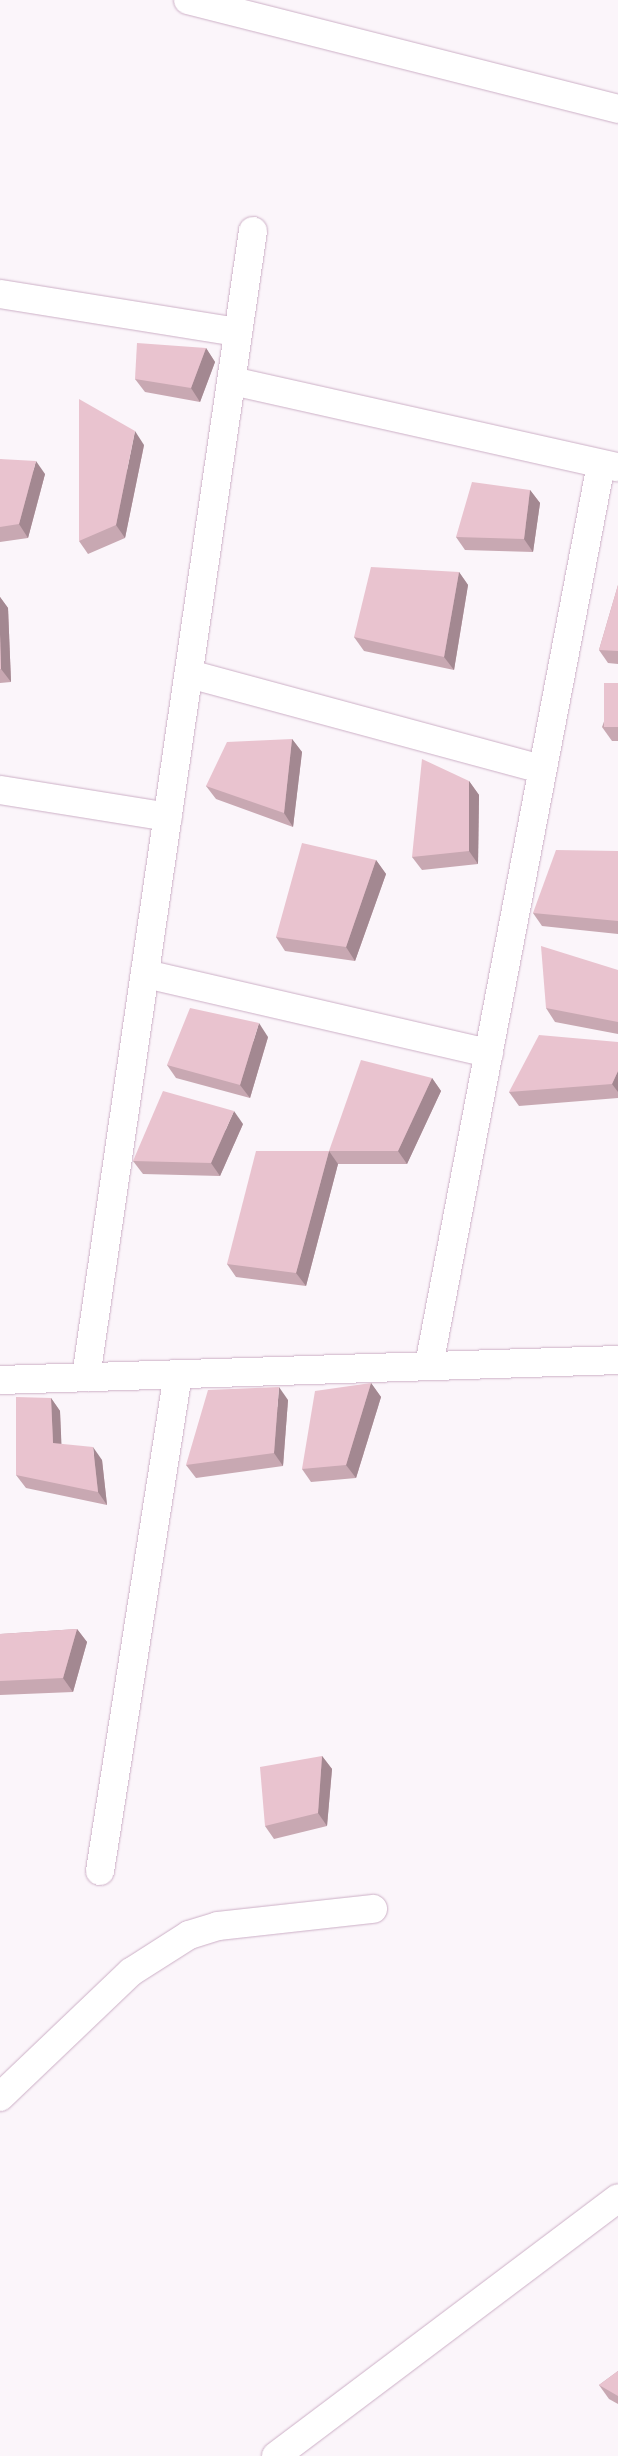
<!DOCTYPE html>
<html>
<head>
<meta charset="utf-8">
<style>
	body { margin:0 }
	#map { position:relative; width:618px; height:2456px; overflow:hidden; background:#fbf5fa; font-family:Overpass,sans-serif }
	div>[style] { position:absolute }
	.roads { filter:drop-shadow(0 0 1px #ccafc6) drop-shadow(0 0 1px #ccafc6) }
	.minor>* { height:28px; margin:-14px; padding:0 14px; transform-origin:14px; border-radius:14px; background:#fff }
	.wall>* { inset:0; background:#c8a8b2 }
	.shaded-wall>* { inset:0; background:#a38891 }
	.building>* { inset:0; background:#e9c3cf; transform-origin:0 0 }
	span { translate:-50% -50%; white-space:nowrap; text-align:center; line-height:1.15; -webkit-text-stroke:4.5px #fbf5fa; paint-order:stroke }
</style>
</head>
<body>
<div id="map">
	<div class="roads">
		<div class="minor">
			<div style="left:188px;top:0;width:444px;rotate:14.2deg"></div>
			<div style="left:0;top:294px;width:241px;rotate:9.1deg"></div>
			<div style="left:232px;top:381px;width:395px;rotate:12.6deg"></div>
			<div style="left:189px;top:674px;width:366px;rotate:15.1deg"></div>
			<div style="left:0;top:790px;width:170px;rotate:9.1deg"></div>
			<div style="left:146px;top:974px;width:352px;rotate:13deg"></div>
			<div style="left:429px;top:1365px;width:917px;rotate:-79.19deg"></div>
			<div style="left:86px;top:1377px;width:1158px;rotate:-81.71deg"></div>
			<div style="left:0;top:1380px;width:618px;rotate:-1.85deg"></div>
			<div style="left:100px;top:1871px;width:503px;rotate:-81.08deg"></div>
			<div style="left:0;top:2097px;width:181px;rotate:-43.7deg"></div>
			<div style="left:131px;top:1972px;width:69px;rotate:-32.5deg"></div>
			<div style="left:189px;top:1935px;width:30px;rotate:-17deg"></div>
			<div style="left:218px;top:1926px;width:156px;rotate:-6.3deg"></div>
			<div style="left:276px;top:2456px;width:428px;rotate:-37deg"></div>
		</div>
	</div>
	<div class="wall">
		<div style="clip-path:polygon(206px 348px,215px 362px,200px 402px,145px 392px,135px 379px)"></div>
		<div style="clip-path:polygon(144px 445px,125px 538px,88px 554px,79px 541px)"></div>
		<div style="clip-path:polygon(0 459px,45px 474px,28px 538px,0 542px)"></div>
		<div style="clip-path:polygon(530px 490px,540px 503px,533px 552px,465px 550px,456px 537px)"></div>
		<div style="clip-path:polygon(459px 572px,468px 585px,454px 670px,364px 651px,354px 637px)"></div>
		<div style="clip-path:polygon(618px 585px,618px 664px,608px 663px,599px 650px)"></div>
		<div style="clip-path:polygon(0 597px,8px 608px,11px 682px,0 683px)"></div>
		<div style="clip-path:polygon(618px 683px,618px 741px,612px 741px,602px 727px)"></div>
		<div style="clip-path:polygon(292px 739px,302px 752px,293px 827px,216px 799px,206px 786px)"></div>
		<div style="clip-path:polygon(469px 781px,479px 795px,478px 864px,422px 870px,412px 857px)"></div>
		<div style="clip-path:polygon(618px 851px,618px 934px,542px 926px,533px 913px)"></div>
		<div style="clip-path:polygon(376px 860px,386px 874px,355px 961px,285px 951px,276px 937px)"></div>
		<div style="clip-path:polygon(618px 970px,618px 1034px,555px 1022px,546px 1008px)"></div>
		<div style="clip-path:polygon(268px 1037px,250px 1098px,176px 1078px,167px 1065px)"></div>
		<div style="clip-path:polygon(618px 1042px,618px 1098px,519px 1106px,509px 1092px)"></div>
		<div style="clip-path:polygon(432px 1078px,441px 1091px,407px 1164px,338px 1164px,306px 1286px,236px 1277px,227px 1264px,329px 1151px)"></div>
		<div style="clip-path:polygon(243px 1124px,220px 1176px,143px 1174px,133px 1161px)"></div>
		<div style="clip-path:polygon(371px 1383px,381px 1397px,356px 1478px,311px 1482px,302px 1469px)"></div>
		<div style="clip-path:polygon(51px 1398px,60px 1411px,61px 1444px,102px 1460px,107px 1505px,26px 1488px,16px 1475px)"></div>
		<div style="clip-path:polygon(288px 1400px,283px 1466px,196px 1478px,186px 1465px)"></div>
		<div style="clip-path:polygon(77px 1629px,87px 1642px,73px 1692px,0 1695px,0 1634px)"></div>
		<div style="clip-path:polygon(322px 1756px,332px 1769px,327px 1826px,274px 1839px,265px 1826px)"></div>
		<div style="clip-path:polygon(618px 2371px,618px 2404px,609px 2399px,599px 2385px)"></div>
	</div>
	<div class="shaded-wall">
		<div style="clip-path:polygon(206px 348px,215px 362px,200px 402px,191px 388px)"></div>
		<div style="clip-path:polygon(135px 431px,144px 445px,125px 538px,116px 525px)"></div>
		<div style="clip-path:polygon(36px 461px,45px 474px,28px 538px,19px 524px)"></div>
		<div style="clip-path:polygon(530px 490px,540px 503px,533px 552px,524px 539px)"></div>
		<div style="clip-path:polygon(459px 572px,468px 585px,454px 670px,444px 657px)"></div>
		<div style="clip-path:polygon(0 597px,8px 608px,11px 682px,1px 669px,0 634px)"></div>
		<div style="clip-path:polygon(292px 739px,302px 752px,293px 827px,284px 813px)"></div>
		<div style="clip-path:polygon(469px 781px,479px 795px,478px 864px,469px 851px)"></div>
		<div style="clip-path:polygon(376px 860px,386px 874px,355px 961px,346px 947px)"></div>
		<div style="clip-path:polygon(259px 1023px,268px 1037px,250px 1098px,240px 1085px)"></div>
		<div style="clip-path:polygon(618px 1071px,618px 1092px,612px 1084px)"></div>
		<div style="clip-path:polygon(432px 1078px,441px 1091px,407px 1164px,398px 1151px)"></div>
		<div style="clip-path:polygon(234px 1111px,243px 1124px,220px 1176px,211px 1163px)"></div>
		<div style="clip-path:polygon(329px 1151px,338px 1164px,306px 1286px,296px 1273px)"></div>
		<div style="clip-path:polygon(371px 1383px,381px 1397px,356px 1478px,346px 1465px)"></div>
		<div style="clip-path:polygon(279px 1387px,288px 1400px,283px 1466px,274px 1453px)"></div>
		<div style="clip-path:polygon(51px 1398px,60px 1411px,62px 1456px,53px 1443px)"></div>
		<div style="clip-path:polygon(93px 1447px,102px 1460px,107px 1505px,98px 1492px)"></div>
		<div style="clip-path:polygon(77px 1629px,87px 1642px,73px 1692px,63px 1678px)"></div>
		<div style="clip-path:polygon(322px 1756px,332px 1769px,327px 1826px,318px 1813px)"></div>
	</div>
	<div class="building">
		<div style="clip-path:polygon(137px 343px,206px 348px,191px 388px,135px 379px)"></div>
		<div style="clip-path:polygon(79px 399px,135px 431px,116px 525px,79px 541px)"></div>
		<div style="clip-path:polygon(0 459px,36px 461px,19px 524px,0 527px)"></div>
		<div style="clip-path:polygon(472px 482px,530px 490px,524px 539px,456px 537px)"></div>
		<div style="clip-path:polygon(371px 567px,459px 572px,444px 657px,354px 637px)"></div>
		<div style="clip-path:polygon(618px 585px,618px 651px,599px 650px)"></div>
		<div style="clip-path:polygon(0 634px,1px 669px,0 669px)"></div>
		<div style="left:604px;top:683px;width:14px;height:44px"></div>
		<div style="clip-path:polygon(292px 739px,284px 813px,206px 786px,227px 742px)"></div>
		<div style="clip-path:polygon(422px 759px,469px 781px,469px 851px,412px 857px)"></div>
		<div style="clip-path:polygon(302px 843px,376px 860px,346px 947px,276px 937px)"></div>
		<div style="clip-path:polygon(556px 850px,618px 851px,618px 921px,533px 913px)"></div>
		<div style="clip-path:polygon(541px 946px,618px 970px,618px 1022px,546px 1008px)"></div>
		<div style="clip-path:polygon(190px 1008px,259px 1023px,240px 1085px,167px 1065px)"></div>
		<div style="clip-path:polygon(539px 1035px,618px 1042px,618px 1071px,612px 1084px,509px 1092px)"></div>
		<div style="clip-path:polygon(361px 1060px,432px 1078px,398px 1151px,329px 1151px)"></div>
		<div style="clip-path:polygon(163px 1091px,234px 1111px,211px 1163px,133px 1161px)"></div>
		<div style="clip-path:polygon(256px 1151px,329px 1151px,296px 1273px,227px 1264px)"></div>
		<div style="clip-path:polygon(371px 1383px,346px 1465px,302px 1469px,315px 1391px)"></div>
		<div style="clip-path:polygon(279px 1387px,274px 1453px,186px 1465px,208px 1390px)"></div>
		<div style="clip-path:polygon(16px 1397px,51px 1398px,53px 1443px,93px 1447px,98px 1492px,16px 1475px)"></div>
		<div style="clip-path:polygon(77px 1629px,63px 1678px,0 1681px,0 1634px)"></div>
		<div style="clip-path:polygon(322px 1756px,318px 1813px,265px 1826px,260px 1767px)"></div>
		<div style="clip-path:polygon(618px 2371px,618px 2396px,599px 2385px)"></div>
	</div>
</div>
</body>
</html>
